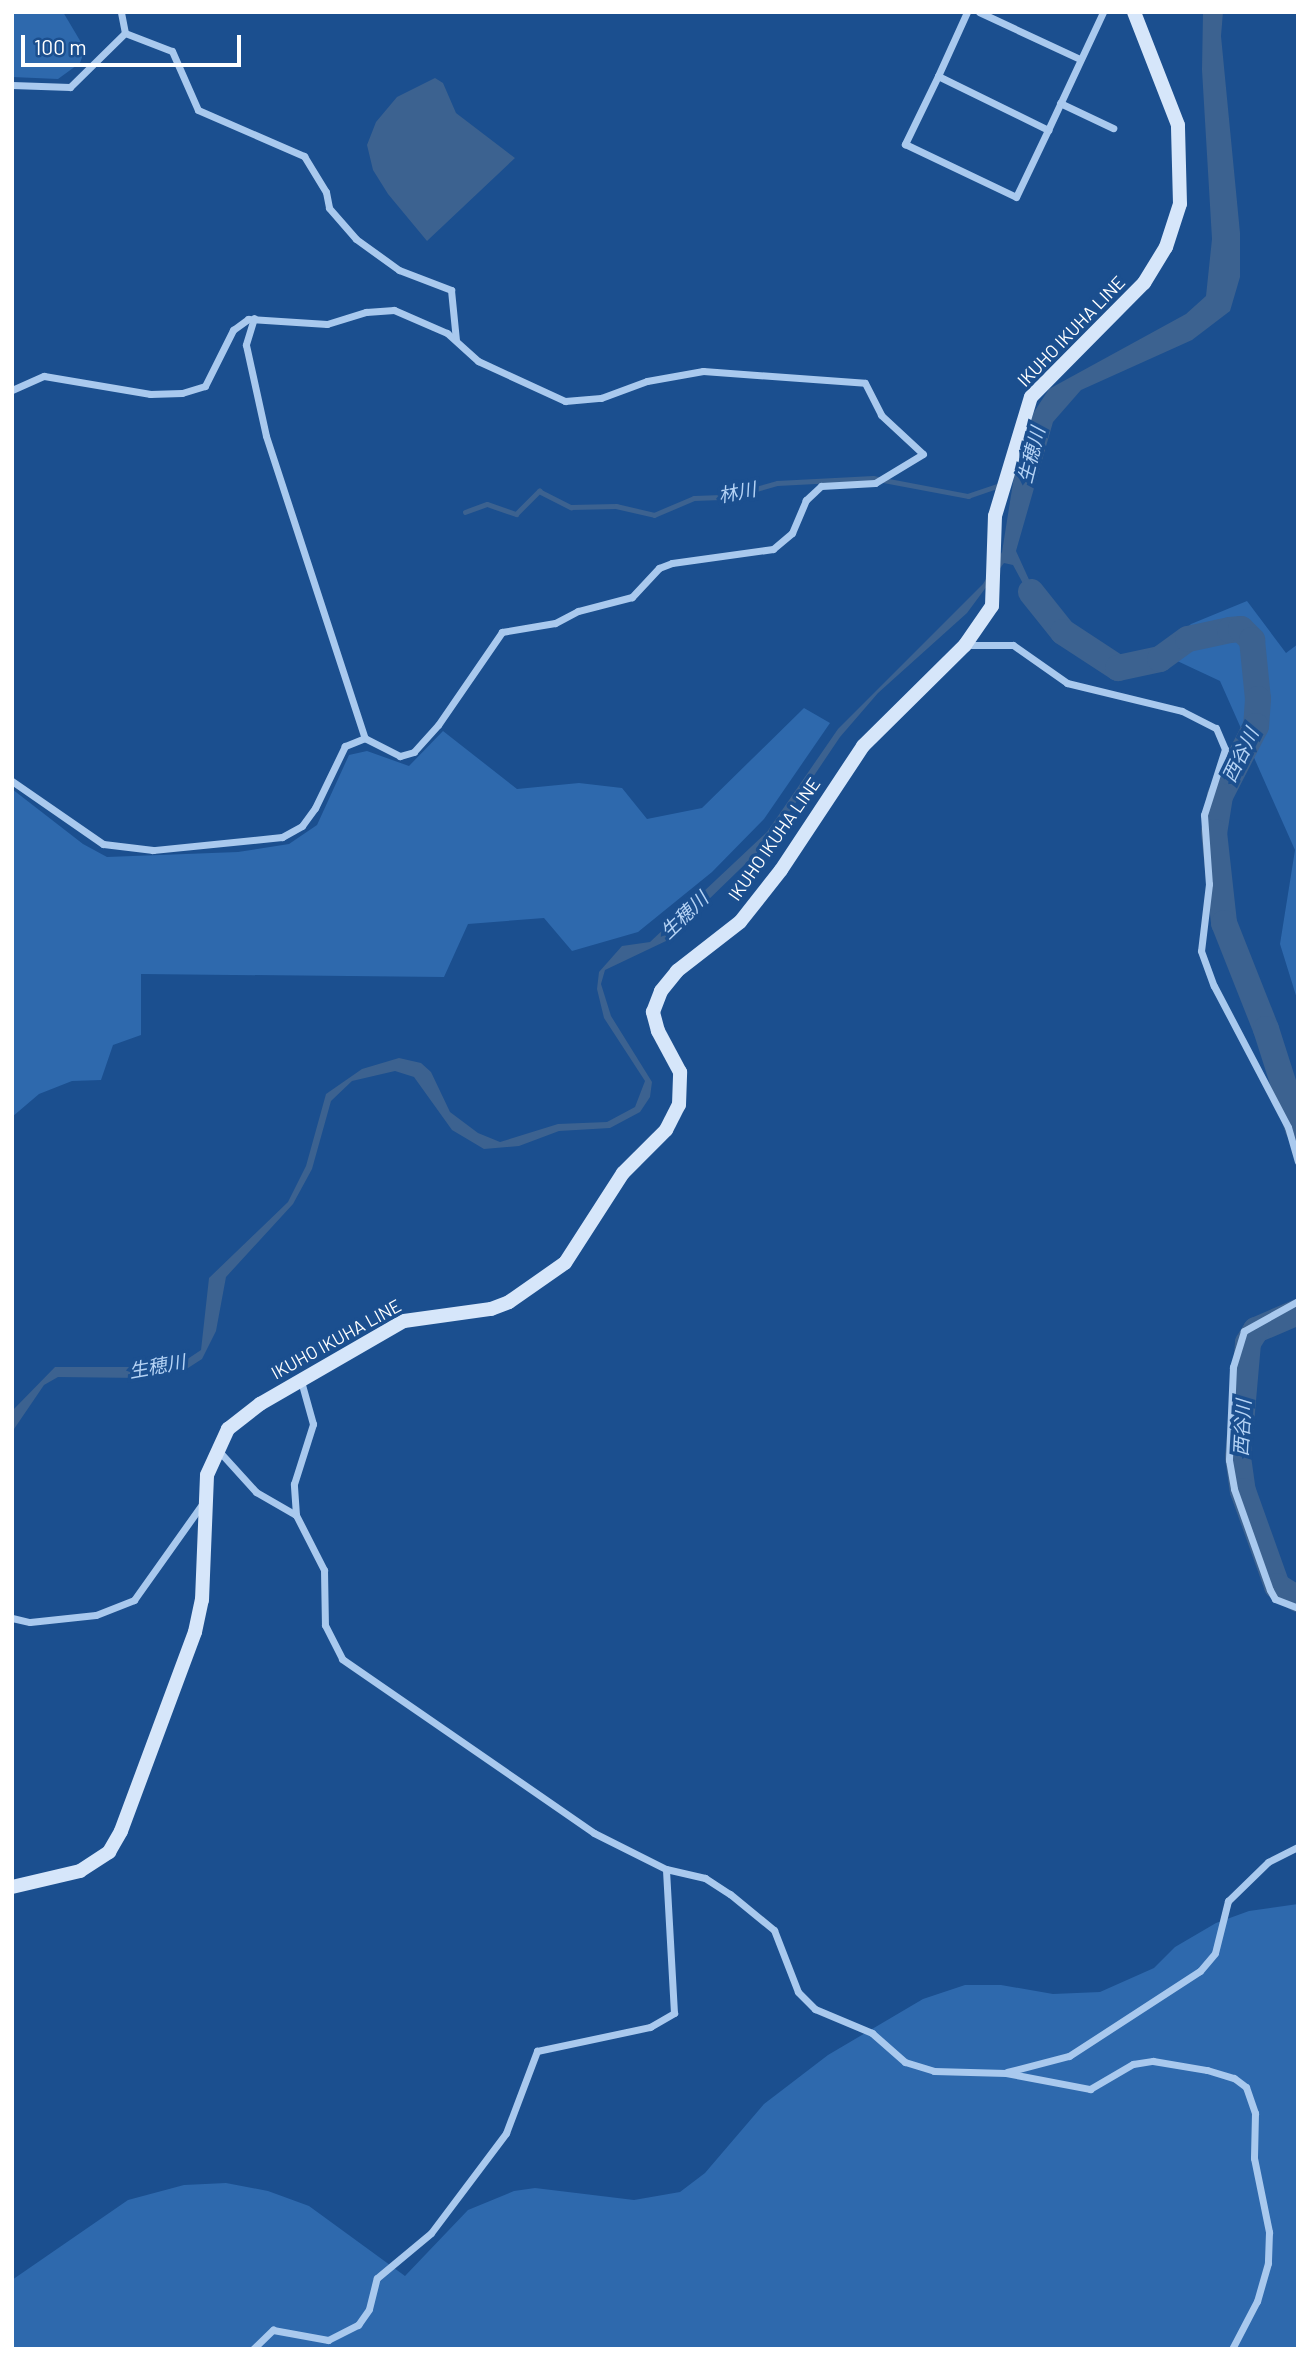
<!DOCTYPE html>
<html>
<head>
<meta charset="utf-8">
<style>
	body { margin:0 }
	#map { position:relative; width:1310px; height:2361px; overflow:hidden; background:#1b4f8f; font-family:Barlow,"Noto Sans JP",sans-serif }
	div>[style] { position:absolute }
	.green>* { inset:0; background:#2e69ad }
	.water>* { inset:0; background:#3c6290 }
	.stream>* { height:4.5px; margin:-2.25px; padding:0 2.25px; transform-origin:2.25px; border-radius:2.25px; background:#3c6290 }
	.river>* { height:26px; margin:-13px; padding:0 13px; transform-origin:13px; border-radius:13px; background:#3c6290 }
	.street>* { height:7px; margin:-3.5px; padding:0 3.5px; transform-origin:3.5px; border-radius:3.5px; background:#a9c9ee }
	.secondary>* { height:14px; margin:-7px; padding:0 7px; transform-origin:7px; border-radius:7px; background:#d6e6fa }
	span { translate:-50% -50%; white-space:nowrap; text-align:center; line-height:1.15; -webkit-text-stroke:7px #1b4f8f; paint-order:stroke }
	.street-label { font-size:18px; color:#fff }
	.water-label { font-size:19px; color:#b5d3f5; font-style:italic }
	.frame { position:absolute; inset:0; border:14px solid #fff; pointer-events:none }
	.scale { position:absolute; left:21px; top:35px; width:220px; height:32px; box-sizing:border-box; border:4px solid #fff; border-top:0; padding-left:9px; font-size:21px; line-height:24px; white-space:nowrap; color:#fff; -webkit-text-stroke:5px #1b4f8f; paint-order:stroke }
</style>
</head>
<body>
<div id="map">
	<div class="green">
		<div style="clip-path:polygon(12px 12px,63px 12px,85px 49px,80px 63px,58px 79px,12px 77px)"></div>
		<div style="clip-path:polygon(1247px 601px,1286px 653px,1298px 644px,1298px 1002px,1280px 944px,1295px 850px,1220px 681px,1173px 659px,1178px 636px,1191px 624px)"></div>
		<div style="clip-path:polygon(804px 708px,830px 723px,764px 819px,712px 872px,638px 932px,572px 951px,544px 918px,468px 924px,444px 977px,141px 974px,141px 1035px,113px 1045px,101px 1080px,72px 1081px,39px 1094px,12px 1117px,12px 789px,83px 844px,107px 857px,238px 852px,289px 844px,317px 825px,349px 755px,367px 751px,409px 766px,443px 731px,517px 789px,579px 783px,622px 788px,647px 819px,702px 808px)"></div>
		<div style="clip-path:polygon(1298px 1904px,1298px 2349px,12px 2349px,12px 2280px,128px 2200px,184px 2185px,226px 2183px,268px 2191px,309px 2206px,405px 2276px,468px 2210px,514px 2191px,535px 2188px,634px 2200px,680px 2192px,705px 2173px,764px 2104px,828px 2055px,923px 1999px,965px 1985px,1001px 1985px,1053px 1994px,1100px 1992px,1154px 1968px,1175px 1947px,1216px 1923px,1249px 1911px)"></div>
	</div>
	<div class="water">
		<div style="clip-path:polygon(1203px 12px,1223px 12px,1221px 36px,1240px 233px,1240px 277px,1230px 311px,1192px 340px,1081px 390px,1053px 422px,1016px 551px,1036px 595px,1053px 618px,1050px 621px,1035px 606px,1013px 565px,1004px 563px,967px 613px,878px 693px,840px 737px,772px 838px,666px 941px,605px 970px,601px 984px,611px 1016px,652px 1082px,650px 1097px,640px 1112px,610px 1128px,559px 1131px,519px 1146px,484px 1149px,452px 1130px,414px 1077px,395px 1071px,352px 1081px,331px 1101px,312px 1169px,293px 1204px,226px 1277px,216px 1331px,202px 1359px,188px 1368px,141px 1378px,58px 1377px,44px 1385px,12px 1432px,12px 1411px,55px 1367px,138px 1367px,186px 1360px,201px 1350px,209px 1278px,288px 1202px,306px 1166px,326px 1094px,362px 1069px,399px 1058px,421px 1063px,431px 1072px,450px 1112px,478px 1133px,500px 1142px,558px 1124px,607px 1122px,635px 1107px,645px 1081px,604px 1018px,597px 989px,599px 972px,622px 946px,650px 942px,767px 832px,838px 729px,983px 584px,1002px 552px,1016px 464px,1034px 412px,1049px 389px,1186px 314px,1206px 296px,1212px 239px,1202px 70px)"></div>
		<div style="clip-path:polygon(435px 78px,443px 83px,456px 113px,515px 158px,427px 241px,388px 194px,373px 170px,367px 145px,376px 122px,397px 97px)"></div>
	</div>
	<div class="stream">
		<div style="left:465px;top:512px;width:23px;rotate:-20deg"></div>
		<div style="left:487px;top:504px;width:31px;rotate:19deg"></div>
		<div style="left:516px;top:514px;width:33px;rotate:-45deg"></div>
		<div style="left:539px;top:491px;width:36px;rotate:27deg"></div>
		<div style="left:571px;top:507px;width:45px;rotate:-1.3deg"></div>
		<div style="left:616px;top:506px;width:39px;rotate:13deg"></div>
		<div style="left:654px;top:515px;width:43px;rotate:-23deg"></div>
		<div style="left:694px;top:498px;width:34px;rotate:-2deg"></div>
		<div style="left:728px;top:497px;width:51px;rotate:-15.9deg"></div>
		<div style="left:777px;top:483px;width:96px;rotate:-3deg"></div>
		<div style="left:873px;top:478px;width:97px;rotate:10.7deg"></div>
		<div style="left:968px;top:496px;width:34px;rotate:-19deg"></div>
	</div>
	<div class="river">
		<div style="left:1031px;top:592px;width:51px;rotate:51.3deg"></div>
		<div style="left:1063px;top:632px;width:66px;rotate:33.2deg"></div>
		<div style="left:1118px;top:668px;width:43px;rotate:-12.1deg"></div>
		<div style="left:1160px;top:659px;width:34px;rotate:-36deg"></div>
		<div style="left:1188px;top:639px;width:43px;rotate:-12.1deg"></div>
		<div style="left:1230px;top:630px;width:11px;rotate:-5deg"></div>
		<div style="left:1241px;top:629px;width:16px;rotate:45deg"></div>
		<div style="left:1252px;top:640px;width:59px;rotate:84.2deg"></div>
		<div style="left:1258px;top:699px;width:27px;rotate:94deg"></div>
		<div style="left:1256px;top:726px;width:79px;rotate:117.2deg"></div>
		<div style="left:1220px;top:796px;width:36px;rotate:99deg"></div>
		<div style="left:1214px;top:832px;width:92px;rotate:83.7deg"></div>
		<div style="left:1224px;top:923px;width:114px;rotate:68.4deg"></div>
		<div style="left:1266px;top:1029px;width:105px;rotate:72.3deg"></div>
		<div style="left:1298px;top:1312px;width:46px;rotate:156.8deg"></div>
		<div style="left:1256px;top:1330px;width:15px;rotate:122deg"></div>
		<div style="left:1248px;top:1343px;width:114px;rotate:95deg"></div>
		<div style="left:1238px;top:1457px;width:34px;rotate:82deg"></div>
		<div style="left:1243px;top:1491px;width:101px;rotate:70.3deg"></div>
		<div style="left:1277px;top:1586px;width:25px;rotate:32deg"></div>
	</div>
	<div class="street">
		<div style="left:967px;top:12px;width:70px;rotate:114.4deg"></div>
		<div style="left:938px;top:76px;width:123px;rotate:26.1deg"></div>
		<div style="left:1048px;top:130px;width:130px;rotate:-65deg"></div>
		<div style="left:979px;top:12px;width:111px;rotate:25deg"></div>
		<div style="left:125px;top:33px;width:50px;rotate:21deg"></div>
		<div style="left:172px;top:51px;width:64px;rotate:66.2deg"></div>
		<div style="left:198px;top:110px;width:116px;rotate:23.5deg"></div>
		<div style="left:304px;top:156px;width:42px;rotate:58.6deg"></div>
		<div style="left:326px;top:192px;width:16px;rotate:79deg"></div>
		<div style="left:329px;top:208px;width:41px;rotate:48.9deg"></div>
		<div style="left:356px;top:239px;width:53px;rotate:35.8deg"></div>
		<div style="left:399px;top:270px;width:56px;rotate:21deg"></div>
		<div style="left:451px;top:290px;width:50px;rotate:84.3deg"></div>
		<div style="left:938px;top:76px;width:76px;rotate:115.9deg"></div>
		<div style="left:905px;top:144px;width:123px;rotate:25.5deg"></div>
		<div style="left:1016px;top:197px;width:74px;rotate:-64.5deg"></div>
		<div style="left:12px;top:85px;width:58px;rotate:2deg"></div>
		<div style="left:70px;top:87px;width:77px;rotate:-44.5deg"></div>
		<div style="left:125px;top:33px;width:21px;rotate:-101deg"></div>
		<div style="left:1060px;top:103px;width:59px;rotate:25.3deg"></div>
		<div style="left:254px;top:318px;width:28px;rotate:107deg"></div>
		<div style="left:246px;top:345px;width:93px;rotate:77.6deg"></div>
		<div style="left:266px;top:436px;width:318px;rotate:71.9deg"></div>
		<div style="left:12px;top:390px;width:35px;rotate:-24deg"></div>
		<div style="left:44px;top:376px;width:108px;rotate:9.6deg"></div>
		<div style="left:150px;top:394px;width:32px;rotate:-2deg"></div>
		<div style="left:182px;top:393px;width:24px;rotate:-17deg"></div>
		<div style="left:205px;top:386px;width:63px;rotate:-63.4deg"></div>
		<div style="left:233px;top:330px;width:19px;rotate:-36deg"></div>
		<div style="left:248px;top:319px;width:79px;rotate:3.6deg"></div>
		<div style="left:327px;top:324px;width:41px;rotate:-17.1deg"></div>
		<div style="left:366px;top:312px;width:28px;rotate:-4deg"></div>
		<div style="left:394px;top:310px;width:58px;rotate:23.5deg"></div>
		<div style="left:447px;top:333px;width:42px;rotate:42.1deg"></div>
		<div style="left:478px;top:361px;width:96px;rotate:24.7deg"></div>
		<div style="left:565px;top:401px;width:36px;rotate:-5deg"></div>
		<div style="left:601px;top:398px;width:49px;rotate:-20.3deg"></div>
		<div style="left:647px;top:381px;width:57px;rotate:-10.1deg"></div>
		<div style="left:703px;top:371px;width:162px;rotate:4.2deg"></div>
		<div style="left:865px;top:383px;width:36px;rotate:63deg"></div>
		<div style="left:881px;top:415px;width:57px;rotate:42.9deg"></div>
		<div style="left:923px;top:454px;width:56px;rotate:148.9deg"></div>
		<div style="left:875px;top:483px;width:54px;rotate:176.8deg"></div>
		<div style="left:821px;top:486px;width:21px;rotate:137deg"></div>
		<div style="left:806px;top:500px;width:36px;rotate:113deg"></div>
		<div style="left:792px;top:533px;width:25px;rotate:140deg"></div>
		<div style="left:773px;top:549px;width:102px;rotate:172.1deg"></div>
		<div style="left:672px;top:563px;width:14px;rotate:159deg"></div>
		<div style="left:659px;top:568px;width:40px;rotate:133deg"></div>
		<div style="left:632px;top:597px;width:56px;rotate:165.5deg"></div>
		<div style="left:578px;top:611px;width:26px;rotate:152deg"></div>
		<div style="left:555px;top:623px;width:54px;rotate:170.4deg"></div>
		<div style="left:502px;top:632px;width:113px;rotate:124.5deg"></div>
		<div style="left:438px;top:725px;width:36px;rotate:132deg"></div>
		<div style="left:414px;top:752px;width:15px;rotate:164deg"></div>
		<div style="left:400px;top:756px;width:39px;rotate:-153deg"></div>
		<div style="left:365px;top:738px;width:22px;rotate:158deg"></div>
		<div style="left:345px;top:746px;width:69px;rotate:115.8deg"></div>
		<div style="left:315px;top:808px;width:22px;rotate:126deg"></div>
		<div style="left:302px;top:826px;width:23px;rotate:151deg"></div>
		<div style="left:282px;top:837px;width:130px;rotate:174.2deg"></div>
		<div style="left:153px;top:850px;width:50px;rotate:-173.2deg"></div>
		<div style="left:103px;top:844px;width:111px;rotate:-145.3deg"></div>
		<div style="left:966px;top:645px;width:47px"></div>
		<div style="left:1013px;top:645px;width:66px;rotate:35.1deg"></div>
		<div style="left:1067px;top:683px;width:118px;rotate:13.7deg"></div>
		<div style="left:1182px;top:711px;width:38px;rotate:27deg"></div>
		<div style="left:1216px;top:728px;width:23px;rotate:67deg"></div>
		<div style="left:1225px;top:749px;width:69px;rotate:107.7deg"></div>
		<div style="left:1204px;top:815px;width:69px;rotate:85.9deg"></div>
		<div style="left:1209px;top:884px;width:67px;rotate:96.8deg"></div>
		<div style="left:1201px;top:951px;width:37px;rotate:70deg"></div>
		<div style="left:1214px;top:986px;width:159px;rotate:62.3deg"></div>
		<div style="left:1288px;top:1127px;width:36px;rotate:74deg"></div>
		<div style="left:1298px;top:1301px;width:62px;rotate:150.9deg"></div>
		<div style="left:1244px;top:1331px;width:38px;rotate:107deg"></div>
		<div style="left:1233px;top:1367px;width:93px;rotate:92.5deg"></div>
		<div style="left:1229px;top:1460px;width:29px;rotate:80deg"></div>
		<div style="left:1234px;top:1489px;width:107px;rotate:70.4deg"></div>
		<div style="left:1270px;top:1590px;width:10px;rotate:61deg"></div>
		<div style="left:1275px;top:1599px;width:25px;rotate:21deg"></div>
		<div style="left:217px;top:1449px;width:58px;rotate:47.8deg"></div>
		<div style="left:256px;top:1492px;width:46px;rotate:29.9deg"></div>
		<div style="left:296px;top:1515px;width:62px;rotate:63deg"></div>
		<div style="left:324px;top:1570px;width:55px;rotate:89deg"></div>
		<div style="left:325px;top:1625px;width:38px;rotate:63deg"></div>
		<div style="left:342px;top:1659px;width:306px;rotate:34.6deg"></div>
		<div style="left:594px;top:1833px;width:80px;rotate:26.6deg"></div>
		<div style="left:666px;top:1869px;width:40px;rotate:13deg"></div>
		<div style="left:705px;top:1878px;width:30px;rotate:33deg"></div>
		<div style="left:730px;top:1894px;width:57px;rotate:39.3deg"></div>
		<div style="left:774px;top:1930px;width:66px;rotate:68.8deg"></div>
		<div style="left:798px;top:1992px;width:24px;rotate:45deg"></div>
		<div style="left:815px;top:2009px;width:62px;rotate:22.8deg"></div>
		<div style="left:872px;top:2033px;width:44px;rotate:41.3deg"></div>
		<div style="left:905px;top:2062px;width:30px;rotate:17deg"></div>
		<div style="left:934px;top:2071px;width:72px;rotate:1.6deg"></div>
		<div style="left:1006px;top:2073px;width:86px;rotate:10.8deg"></div>
		<div style="left:1090px;top:2089px;width:50px;rotate:-30.2deg"></div>
		<div style="left:1133px;top:2064px;width:20px;rotate:-9deg"></div>
		<div style="left:1153px;top:2061px;width:55px;rotate:9.5deg"></div>
		<div style="left:1207px;top:2070px;width:28px;rotate:17deg"></div>
		<div style="left:1234px;top:2078px;width:15px;rotate:37deg"></div>
		<div style="left:1246px;top:2087px;width:28px;rotate:71deg"></div>
		<div style="left:1255px;top:2113px;width:45px;rotate:91.3deg"></div>
		<div style="left:1254px;top:2158px;width:76px;rotate:78.5deg"></div>
		<div style="left:1269px;top:2232px;width:31px;rotate:92deg"></div>
		<div style="left:1268px;top:2263px;width:40px;rotate:106deg"></div>
		<div style="left:1257px;top:2301px;width:54px;rotate:117.5deg"></div>
		<div style="left:296px;top:1515px;width:31px;rotate:-94deg"></div>
		<div style="left:294px;top:1484px;width:63px;rotate:-72.4deg"></div>
		<div style="left:313px;top:1424px;width:45px;rotate:-105.6deg"></div>
		<div style="left:12px;top:1618px;width:18px;rotate:13deg"></div>
		<div style="left:30px;top:1622px;width:66px;rotate:-6.1deg"></div>
		<div style="left:96px;top:1615px;width:41px;rotate:-21.5deg"></div>
		<div style="left:134px;top:1600px;width:119px;rotate:-54.6deg"></div>
		<div style="left:1007px;top:2072px;width:64px;rotate:-14.5deg"></div>
		<div style="left:1069px;top:2056px;width:156px;rotate:-33deg"></div>
		<div style="left:1200px;top:1971px;width:23px;rotate:-50deg"></div>
		<div style="left:1215px;top:1953px;width:54px;rotate:-76deg"></div>
		<div style="left:1228px;top:1901px;width:56px;rotate:-44.3deg"></div>
		<div style="left:1268px;top:1862px;width:34px;rotate:-27deg"></div>
		<div style="left:253px;top:2349px;width:28px;rotate:-44deg"></div>
		<div style="left:273px;top:2330px;width:56px;rotate:10.3deg"></div>
		<div style="left:328px;top:2340px;width:34px;rotate:-27deg"></div>
		<div style="left:358px;top:2325px;width:19px;rotate:-55deg"></div>
		<div style="left:369px;top:2309px;width:32px;rotate:-76deg"></div>
		<div style="left:377px;top:2278px;width:70px;rotate:-39.8deg"></div>
		<div style="left:431px;top:2233px;width:125px;rotate:-53.1deg"></div>
		<div style="left:506px;top:2133px;width:88px;rotate:-69.3deg"></div>
		<div style="left:537px;top:2051px;width:116px;rotate:-12deg"></div>
		<div style="left:650px;top:2027px;width:28px;rotate:-30deg"></div>
		<div style="left:674px;top:2013px;width:144px;rotate:-93.2deg"></div>
	</div>
	<div class="secondary">
		<div style="left:12px;top:1887px;width:70px;rotate:-13.2deg"></div>
		<div style="left:80px;top:1871px;width:35px;rotate:-33deg"></div>
		<div style="left:109px;top:1852px;width:24px;rotate:-60deg"></div>
		<div style="left:121px;top:1831px;width:212px;rotate:-69.6deg"></div>
		<div style="left:195px;top:1632px;width:33px;rotate:-78deg"></div>
		<div style="left:202px;top:1600px;width:125px;rotate:-87.7deg"></div>
		<div style="left:207px;top:1475px;width:51px;rotate:-65.5deg"></div>
		<div style="left:228px;top:1429px;width:41px;rotate:-38deg"></div>
		<div style="left:260px;top:1404px;width:166px;rotate:-30deg"></div>
		<div style="left:404px;top:1321px;width:88px;rotate:-7.9deg"></div>
		<div style="left:491px;top:1309px;width:19px;rotate:-21deg"></div>
		<div style="left:509px;top:1302px;width:68px;rotate:-34.9deg"></div>
		<div style="left:565px;top:1263px;width:107px;rotate:-57.2deg"></div>
		<div style="left:623px;top:1173px;width:61px;rotate:-45deg"></div>
		<div style="left:666px;top:1130px;width:28px;rotate:-63deg"></div>
		<div style="left:679px;top:1105px;width:33px;rotate:-88deg"></div>
		<div style="left:680px;top:1072px;width:47px;rotate:-118.2deg"></div>
		<div style="left:658px;top:1031px;width:20px;rotate:-105deg"></div>
		<div style="left:653px;top:1012px;width:22px;rotate:-69deg"></div>
		<div style="left:661px;top:991px;width:26px;rotate:-51deg"></div>
		<div style="left:677px;top:971px;width:80px;rotate:-37.9deg"></div>
		<div style="left:740px;top:922px;width:66px;rotate:-51.7deg"></div>
		<div style="left:781px;top:870px;width:149px;rotate:-56.5deg"></div>
		<div style="left:863px;top:746px;width:144px;rotate:-44.7deg"></div>
		<div style="left:965px;top:645px;width:47px;rotate:-55.3deg"></div>
		<div style="left:992px;top:606px;width:90px;rotate:-88.1deg"></div>
		<div style="left:995px;top:516px;width:124px;rotate:-73.2deg"></div>
		<div style="left:1031px;top:397px;width:161px;rotate:-45.3deg"></div>
		<div style="left:1144px;top:283px;width:42px;rotate:-58.6deg"></div>
		<div style="left:1166px;top:247px;width:45px;rotate:-72deg"></div>
		<div style="left:1180px;top:204px;width:79px;rotate:-91.5deg"></div>
		<div style="left:1178px;top:125px;width:121px;rotate:-111.3deg"></div>
	</div>
	<div class="street-label">
		<span style="left:1071px;top:331px;rotate:-46deg">IKUHO IKUHA LINE</span>
		<span style="left:774px;top:839px;rotate:-55deg">IKUHO IKUHA LINE</span>
		<span style="left:336px;top:1339px;rotate:-29deg">IKUHO IKUHA LINE</span>
	</div>
	<div class="water-label">
		<span style="left:1031px;top:455px;rotate:-76deg">生穂川</span>
		<span style="left:737px;top:492px;rotate:-11deg">林川</span>
		<span style="left:1240px;top:755px;rotate:-64deg">西谷川</span>
		<span style="left:684px;top:915px;rotate:-44deg">生穂川</span>
		<span style="left:157px;top:1366px;rotate:-10deg">生穂川</span>
		<span style="left:1242px;top:1428px;rotate:-87deg">西谷川</span>
	</div>
	<div class="frame"></div>
	<div class="scale">100 m</div>
</div>
</body>
</html>
